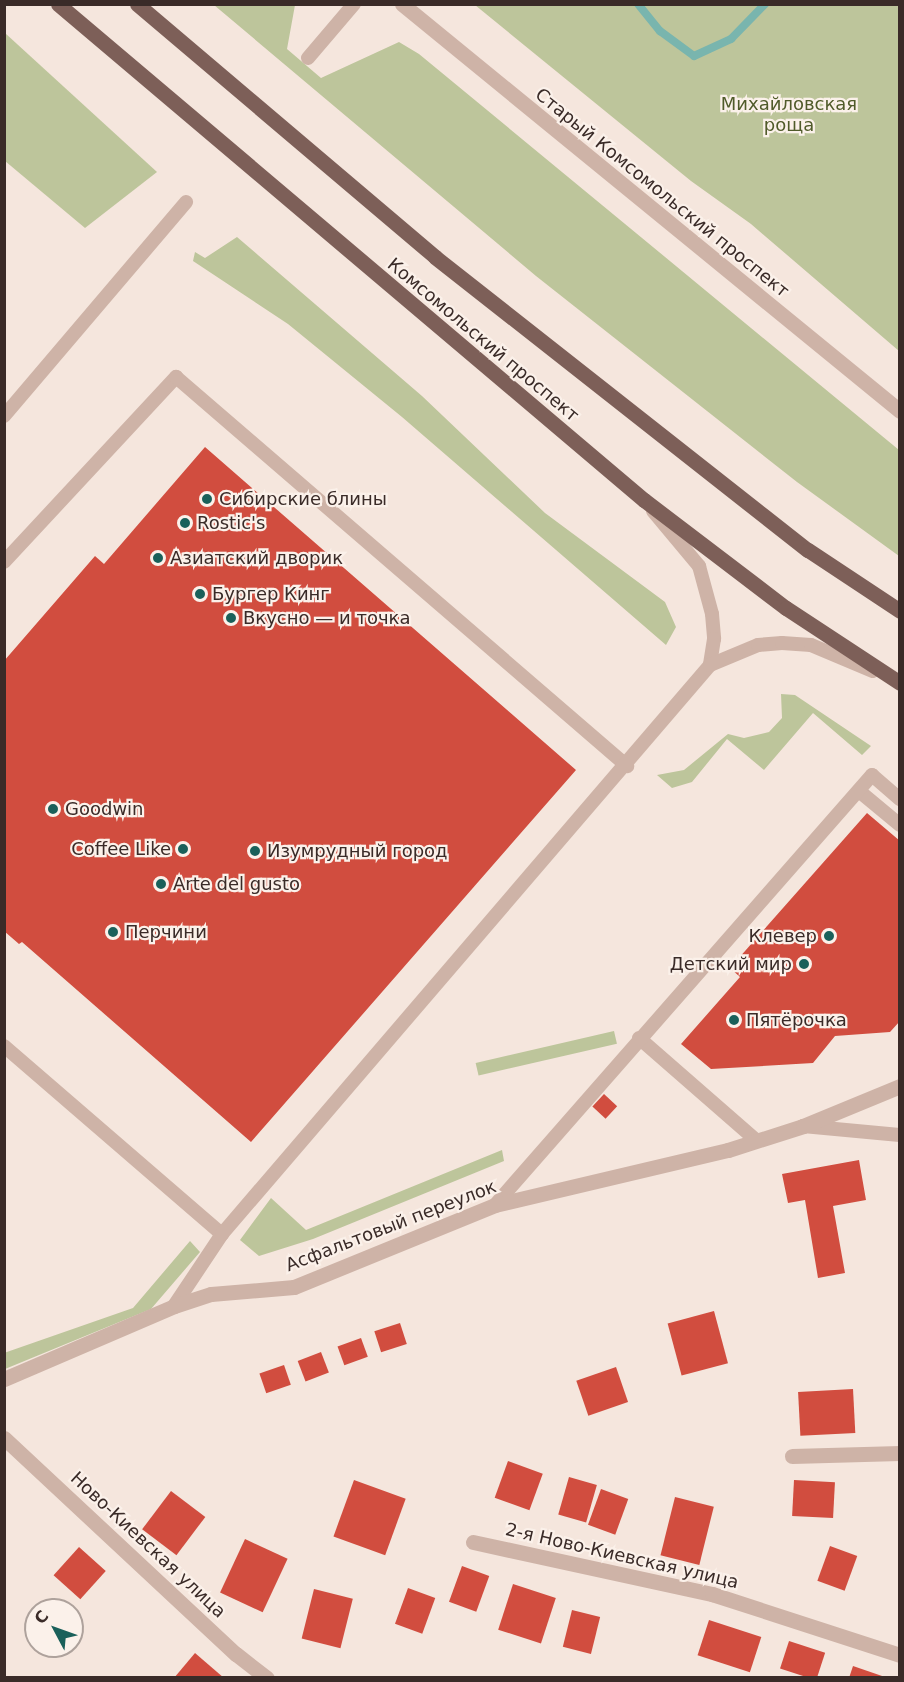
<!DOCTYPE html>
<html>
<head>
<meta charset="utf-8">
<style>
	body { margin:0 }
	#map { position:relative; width:904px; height:1682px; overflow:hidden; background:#f5e6dd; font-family:"DejaVu Sans",sans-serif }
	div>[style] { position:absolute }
	.green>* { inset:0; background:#bdc59b; transform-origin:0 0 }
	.stream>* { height:8px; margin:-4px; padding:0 4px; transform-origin:4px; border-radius:4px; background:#79b5ae }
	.building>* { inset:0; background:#d14d3f; transform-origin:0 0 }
	.service>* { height:14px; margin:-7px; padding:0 7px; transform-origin:7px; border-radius:7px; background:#ceb3a7 }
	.minor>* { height:15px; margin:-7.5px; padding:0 7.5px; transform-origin:7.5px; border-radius:7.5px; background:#ceb3a7 }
	.primary>* { height:15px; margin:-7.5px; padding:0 7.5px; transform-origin:7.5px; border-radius:7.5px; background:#7d5f58 }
	.dots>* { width:16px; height:16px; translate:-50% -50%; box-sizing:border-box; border:3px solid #fbf1ea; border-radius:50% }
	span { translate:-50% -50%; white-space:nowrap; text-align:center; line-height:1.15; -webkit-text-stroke:4.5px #fbf1ea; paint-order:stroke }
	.park-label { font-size:18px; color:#505b2a }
	.street-label { font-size:18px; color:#3a2b28 }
	.poi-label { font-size:18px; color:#3a2b28 }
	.left { translate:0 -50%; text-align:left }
	.right { translate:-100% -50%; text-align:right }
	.frame { position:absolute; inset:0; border:6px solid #3a2b28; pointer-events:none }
	.north { position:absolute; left:24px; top:1598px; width:60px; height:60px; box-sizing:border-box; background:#fbf1ea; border:2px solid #aea29c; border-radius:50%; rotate:311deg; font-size:16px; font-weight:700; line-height:24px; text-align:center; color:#3a2b28 }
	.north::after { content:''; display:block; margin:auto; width:21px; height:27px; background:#1a605a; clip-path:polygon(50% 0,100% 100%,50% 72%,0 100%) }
</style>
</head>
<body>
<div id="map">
	<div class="green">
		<div style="clip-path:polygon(214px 5px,295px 5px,287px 49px,321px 78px,399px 42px,419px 54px,899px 450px,899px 556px,797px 482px,536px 276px)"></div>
		<div style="clip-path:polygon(475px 5px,899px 5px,899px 351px,751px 224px,691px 181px)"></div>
		<div style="clip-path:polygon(5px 33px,157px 172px,85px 228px,5px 161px)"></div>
		<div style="clip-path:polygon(237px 237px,422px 396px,545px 513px,665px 602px,676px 627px,666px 645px,402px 417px,288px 324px,193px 261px,195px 252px,205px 258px)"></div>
		<div style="clip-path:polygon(781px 694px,795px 695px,871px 746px,862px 755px,813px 713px,764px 770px,727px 739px,692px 782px,672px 788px,657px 775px,684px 770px,728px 734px,744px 738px,769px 732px,782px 718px)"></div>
		<div style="left:614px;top:1031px;width:13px;height:142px;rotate:77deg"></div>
		<div style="clip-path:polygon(502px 1150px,504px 1161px,313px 1239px,259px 1256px,240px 1240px,271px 1198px,306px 1230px)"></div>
		<div style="clip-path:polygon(190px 1241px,200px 1252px,151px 1309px,5px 1369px,4px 1353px,133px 1308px)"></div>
	</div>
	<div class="stream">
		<div style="left:638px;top:4px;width:35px;rotate:51deg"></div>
		<div style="left:660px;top:31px;width:42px;rotate:36.3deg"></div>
		<div style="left:694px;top:56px;width:41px;rotate:-24.7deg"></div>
		<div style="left:731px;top:39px;width:49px;rotate:-45.8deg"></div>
	</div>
	<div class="building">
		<div style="clip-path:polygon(205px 447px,576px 770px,251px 1142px,22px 942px,19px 944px,4px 931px,4px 661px,95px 556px,104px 564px)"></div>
		<div style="clip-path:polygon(867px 813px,900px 841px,900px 1021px,890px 1032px,835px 1036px,813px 1063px,711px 1069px,681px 1044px,740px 977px,730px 968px)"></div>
		<div style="left:604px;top:1094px;width:18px;height:17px;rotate:43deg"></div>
		<div style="clip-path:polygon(859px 1160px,866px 1200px,833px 1206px,845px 1273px,818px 1278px,805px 1200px,788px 1203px,782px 1174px)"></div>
		<div style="left:714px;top:1311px;width:54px;height:48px;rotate:75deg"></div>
		<div style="left:400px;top:1323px;width:22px;height:27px;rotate:72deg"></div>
		<div style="left:361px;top:1338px;width:20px;height:25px;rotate:70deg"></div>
		<div style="left:321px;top:1352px;width:22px;height:25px;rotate:69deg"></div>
		<div style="left:284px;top:1365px;width:21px;height:26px;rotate:71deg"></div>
		<div style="left:616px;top:1367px;width:37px;height:42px;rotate:71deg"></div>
		<div style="left:853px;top:1389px;width:44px;height:55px;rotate:87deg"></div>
		<div style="left:508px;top:1461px;width:37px;height:39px;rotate:20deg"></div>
		<div style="left:569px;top:1477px;width:29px;height:39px;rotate:16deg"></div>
		<div style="left:354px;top:1480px;width:55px;height:60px;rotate:20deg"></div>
		<div style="left:794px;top:1480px;width:41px;height:36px;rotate:3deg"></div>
		<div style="left:601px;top:1489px;width:29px;height:38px;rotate:20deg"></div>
		<div style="left:171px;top:1491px;width:43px;height:48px;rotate:37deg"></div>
		<div style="left:675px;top:1497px;width:40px;height:60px;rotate:14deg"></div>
		<div style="left:245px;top:1539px;width:47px;height:59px;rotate:25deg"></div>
		<div style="left:830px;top:1546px;width:29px;height:37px;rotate:20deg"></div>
		<div style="left:79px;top:1547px;width:36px;height:38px;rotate:42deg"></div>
		<div style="left:462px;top:1566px;width:29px;height:38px;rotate:20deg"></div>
		<div style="left:513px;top:1584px;width:45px;height:48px;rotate:18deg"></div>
		<div style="left:408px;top:1588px;width:29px;height:38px;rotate:20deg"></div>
		<div style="left:314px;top:1589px;width:40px;height:51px;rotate:14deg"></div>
		<div style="left:572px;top:1610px;width:29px;height:38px;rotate:14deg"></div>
		<div style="left:709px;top:1620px;width:55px;height:37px;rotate:18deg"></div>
		<div style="left:789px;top:1641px;width:38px;height:29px;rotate:18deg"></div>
		<div style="clip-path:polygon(195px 1653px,224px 1678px,174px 1678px)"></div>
		<div style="clip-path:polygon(853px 1666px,885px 1677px,885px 1678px,849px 1678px)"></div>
	</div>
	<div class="service">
		<div style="left:308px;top:58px;width:71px;rotate:-49.6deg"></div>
		<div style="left:4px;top:416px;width:281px;rotate:-49.6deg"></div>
		<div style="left:653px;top:511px;width:72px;rotate:50.1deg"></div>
		<div style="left:699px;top:566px;width:50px;rotate:74.8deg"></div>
		<div style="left:712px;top:614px;width:25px;rotate:85deg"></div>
		<div style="left:714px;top:639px;width:26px;rotate:99deg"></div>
		<div style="left:4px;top:562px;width:253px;rotate:-47.1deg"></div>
		<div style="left:176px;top:377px;width:596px;rotate:40.78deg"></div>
		<div style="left:859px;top:791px;width:53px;rotate:39.7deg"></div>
		<div style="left:639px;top:1038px;width:157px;rotate:41.1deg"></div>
		<div style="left:4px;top:1046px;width:288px;rotate:40.8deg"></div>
		<div style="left:803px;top:1126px;width:97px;rotate:5.3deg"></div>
		<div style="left:495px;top:1205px;width:572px;rotate:-48.76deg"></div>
		<div style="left:872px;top:775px;width:37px;rotate:41deg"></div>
		<div style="left:174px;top:1306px;width:87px;rotate:-56.3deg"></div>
		<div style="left:222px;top:1234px;width:750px;rotate:-49.38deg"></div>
		<div style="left:710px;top:665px;width:52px;rotate:-22.6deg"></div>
		<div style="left:758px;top:645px;width:24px;rotate:-5deg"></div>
		<div style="left:782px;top:643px;width:29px;rotate:4deg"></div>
		<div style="left:811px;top:645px;width:67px;rotate:22.8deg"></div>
	</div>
	<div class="minor">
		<div style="left:402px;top:4px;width:643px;rotate:39.26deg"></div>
		<div style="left:4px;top:1379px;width:185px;rotate:-23.2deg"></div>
		<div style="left:174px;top:1306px;width:39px;rotate:-18deg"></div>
		<div style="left:211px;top:1294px;width:83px;rotate:-4.8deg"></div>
		<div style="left:294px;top:1287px;width:217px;rotate:-22.2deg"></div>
		<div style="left:495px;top:1205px;width:239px;rotate:-13.3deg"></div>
		<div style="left:728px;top:1150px;width:79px;rotate:-17.7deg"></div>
		<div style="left:803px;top:1126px;width:105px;rotate:-22.4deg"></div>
		<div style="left:4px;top:1438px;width:317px;rotate:43deg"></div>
		<div style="left:236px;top:1654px;width:39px;rotate:38deg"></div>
		<div style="left:792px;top:1456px;width:108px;rotate:-1.6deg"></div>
		<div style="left:473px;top:1542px;width:245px;rotate:12.3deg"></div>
		<div style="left:712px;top:1594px;width:198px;rotate:18deg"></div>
	</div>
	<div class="primary">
		<div style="left:58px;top:4px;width:768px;rotate:40.25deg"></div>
		<div style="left:644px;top:500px;width:178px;rotate:37.3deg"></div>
		<div style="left:786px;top:608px;width:136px;rotate:33.3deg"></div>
		<div style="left:137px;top:4px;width:391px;rotate:40.3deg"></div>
		<div style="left:435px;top:257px;width:474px;rotate:38.2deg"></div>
		<div style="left:808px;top:550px;width:110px;rotate:33.5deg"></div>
	</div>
	<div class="dots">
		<div style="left:207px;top:499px;background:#1a605a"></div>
		<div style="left:185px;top:523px;background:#1a605a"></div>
		<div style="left:158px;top:558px;background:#1a605a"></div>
		<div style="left:200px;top:594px;background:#1a605a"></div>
		<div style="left:231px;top:618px;background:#1a605a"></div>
		<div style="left:53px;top:809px;background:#1a605a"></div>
		<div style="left:183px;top:849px;background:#1a605a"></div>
		<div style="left:255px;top:851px;background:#1a605a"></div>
		<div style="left:161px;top:884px;background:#1a605a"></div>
		<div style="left:113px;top:932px;background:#1a605a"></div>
		<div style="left:829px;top:936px;background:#1a605a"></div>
		<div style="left:804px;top:964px;background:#1a605a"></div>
		<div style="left:734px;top:1020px;background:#1a605a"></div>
	</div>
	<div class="park-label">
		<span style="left:789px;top:115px">Михайловская<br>роща</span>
	</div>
	<div class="street-label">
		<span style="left:662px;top:193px;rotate:39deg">Старый Комсомольский проспект</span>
		<span style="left:483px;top:340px;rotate:40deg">Комсомольский проспект</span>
		<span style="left:391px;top:1226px;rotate:-21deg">Асфальтовый переулок</span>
		<span style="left:148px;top:1545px;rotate:43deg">Ново-Киевская улица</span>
		<span style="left:622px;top:1556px;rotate:13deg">2-я Ново-Киевская улица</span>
	</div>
	<div class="poi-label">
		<span class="left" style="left:219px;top:499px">Сибирские блины</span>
		<span class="left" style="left:197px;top:523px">Rostic's</span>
		<span class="left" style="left:170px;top:558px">Азиатский дворик</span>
		<span class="left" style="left:212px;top:594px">Бургер Кинг</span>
		<span class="left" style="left:243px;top:618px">Вкусно — и точка</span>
		<span class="left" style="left:65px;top:809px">Goodwin</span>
		<span class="right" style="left:171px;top:849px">Coffee Like</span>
		<span class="left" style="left:267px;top:851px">Изумрудный город</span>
		<span class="left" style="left:173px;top:884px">Arte del gusto</span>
		<span class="left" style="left:125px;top:932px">Перчини</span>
		<span class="right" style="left:817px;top:936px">Клевер</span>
		<span class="right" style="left:792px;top:964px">Детский мир</span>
		<span class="left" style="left:746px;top:1020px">Пятёрочка</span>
	</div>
	<div class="frame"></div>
	<div class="north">С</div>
</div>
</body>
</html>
